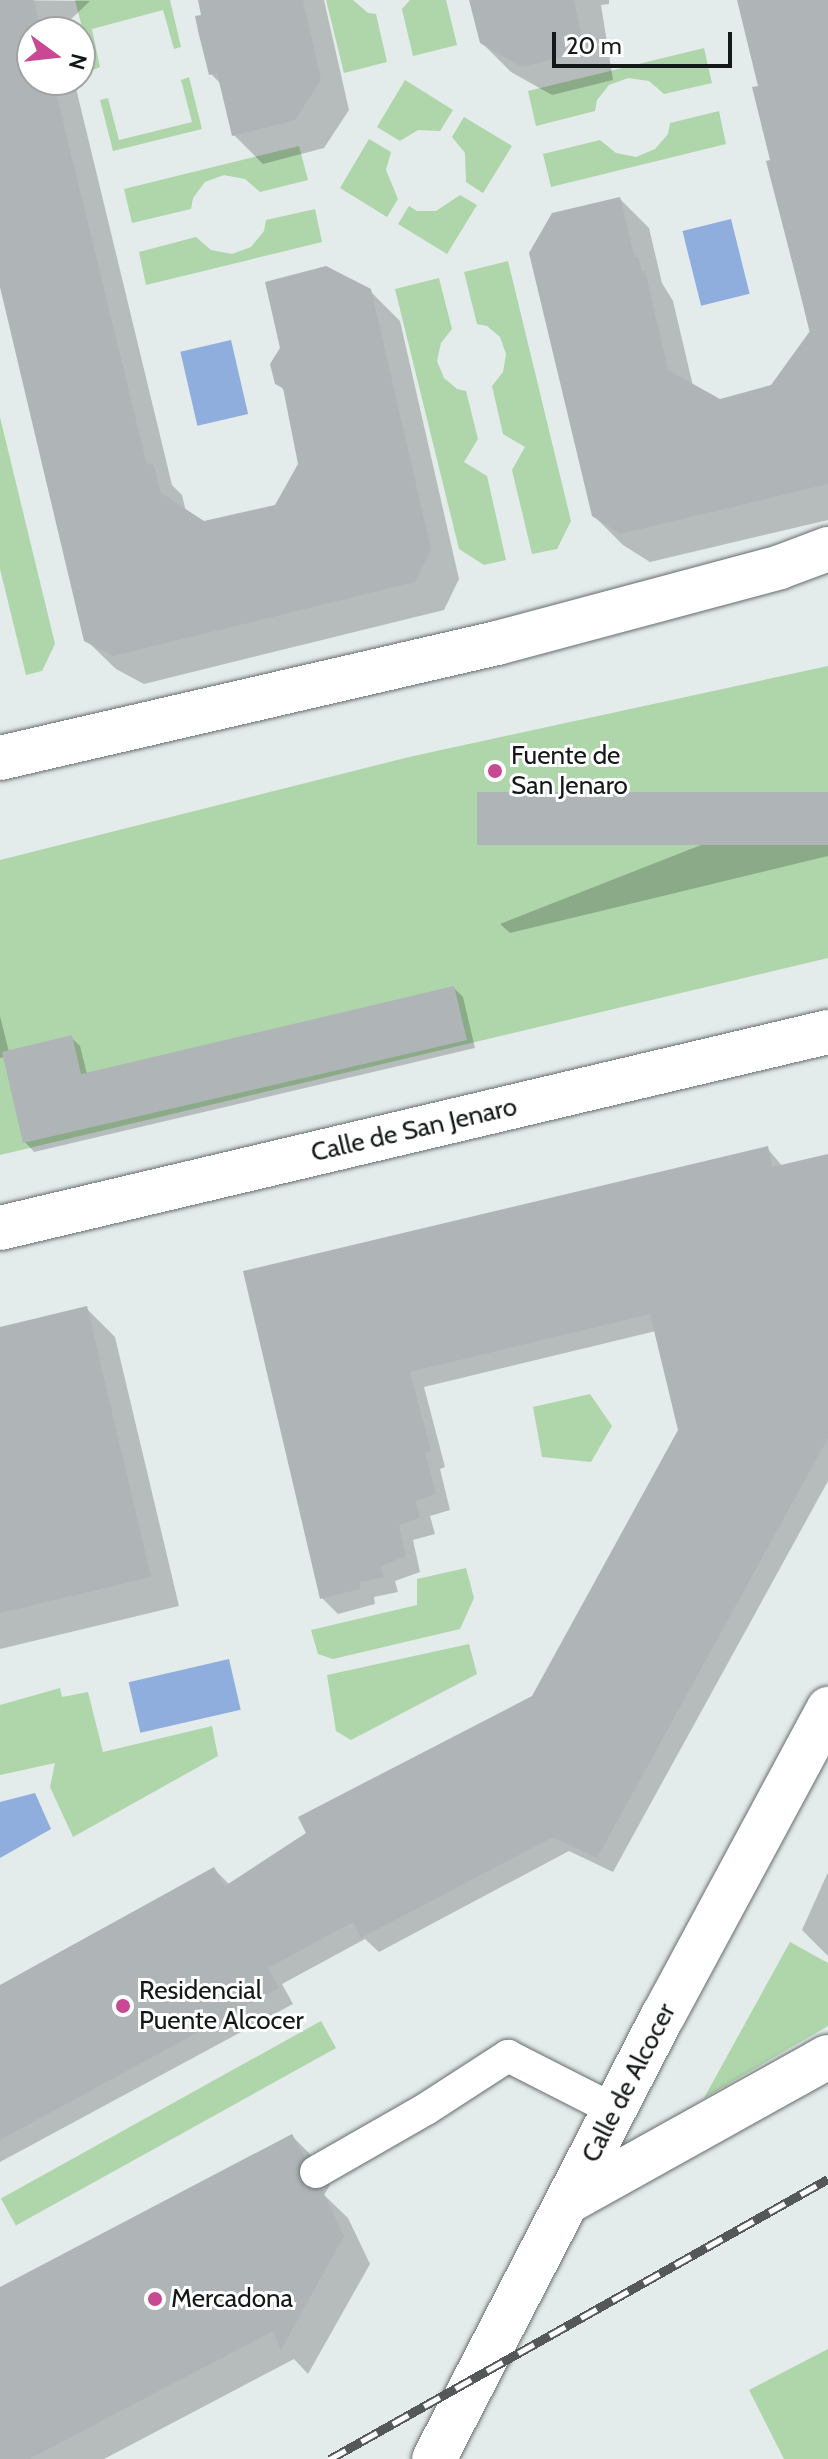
<!DOCTYPE html>
<html>
<head>
<meta charset="utf-8">
<style>
	body { margin:0 }
	#map { position:relative; width:828px; height:2459px; overflow:hidden; background:#e4ebeb; font-family:Cabin,sans-serif }
	div>[style] { position:absolute }
	.green>* { inset:0; background:#aed6aa; transform-origin:0 0 }
	.water>* { inset:0; background:#8faddd; transform-origin:0 0 }
	.shadow>* { inset:0; background:#0003 }
	.building>* { inset:0; background:#afb5b7; transform-origin:0 0 }
	.roads { filter:drop-shadow(0 0 2px #676d6d) drop-shadow(0 0 2px #676d6d) }
	.service>* { height:32px; margin:-16px; padding:0 16px; transform-origin:16px; border-radius:16px; background:#fff }
	.minor>* { height:44px; margin:-22px; padding:0 22px; transform-origin:22px; border-radius:22px; background:#fff }
	.tertiary>* { height:44px; margin:-22px; padding:0 22px; transform-origin:22px; border-radius:22px; background:#fff }
	.secondary>* { height:44px; margin:-22px; padding:0 22px; transform-origin:22px; border-radius:22px; background:#fff }
	.rail>* { height:9px; margin-top:-4.5px; transform-origin:0; background:repeating-linear-gradient(90deg,#fff 0 18px,#545858 0 36px); box-sizing:border-box; border-block:2px solid #545858 }
	.dots>* { width:22px; height:22px; translate:-50% -50%; box-sizing:border-box; border:4px solid #fff; border-radius:50% }
	span { translate:-50% -50%; white-space:nowrap; text-align:center; line-height:1.15; -webkit-text-stroke:6px #fff; paint-order:stroke }
	.poi-label { font-size:26px; color:#151818 }
	.left { translate:0 -50%; text-align:left }
	.street-label { font-size:26px; color:#151818 }
	.north { position:absolute; left:16px; top:16px; width:80px; height:80px; box-sizing:border-box; background:#fff; border:2px solid #a1a3a3; border-radius:50%; rotate:105deg; font-size:22px; font-weight:700; line-height:32px; text-align:center; color:#151818 }
	.north::after { content:''; display:block; margin:auto; width:28px; height:36px; background:#c84893; clip-path:polygon(50% 0,100% 100%,50% 72%,0 100%) }
	.scale { position:absolute; left:552px; top:32px; width:180px; height:36px; box-sizing:border-box; border:4px solid #151818; border-top:0; padding-left:10px; font-size:24px; line-height:28px; white-space:nowrap; color:#151818; -webkit-text-stroke:6px #fff; paint-order:stroke }
</style>
</head>
<body>
<div id="map">
	<div class="green">
		<div style="clip-path:polygon(75px 0,170px 0,181px 47px,174px 49px,163px 10px,92px 29px,100px 67px,93px 70px)"></div>
		<div style="clip-path:polygon(326px 0,353px 0,368px 13px,376px 14px,387px 62px,344px 73px)"></div>
		<div style="clip-path:polygon(410px 0,446px 0,457px 45px,413px 56px,402px 9px)"></div>
		<div style="clip-path:polygon(704px 48px,712px 83px,664px 94px,649px 81px,628px 78px,609px 85px,597px 100px,595px 111px,536px 126px,528px 91px)"></div>
		<div style="clip-path:polygon(189px 77px,202px 129px,113px 151px,100px 100px,108px 98px,119px 140px,192px 122px,181px 80px)"></div>
		<div style="clip-path:polygon(405px 80px,453px 110px,440px 131px,418px 130px,400px 141px,377px 127px)"></div>
		<div style="clip-path:polygon(719px 111px,726px 144px,551px 187px,543px 154px,600px 140px,616px 153px,636px 157px,655px 149px,668px 134px,670px 123px)"></div>
		<div style="clip-path:polygon(464px 117px,512px 146px,483px 193px,466px 182px,465px 153px,452px 137px)"></div>
		<div style="clip-path:polygon(369px 139px,391px 152px,386px 170px,398px 199px,387px 217px,340px 188px)"></div>
		<div style="clip-path:polygon(299px 146px,308px 180px,260px 192px,245px 179px,224px 175px,205px 182px,193px 198px,191px 209px,132px 223px,124px 189px)"></div>
		<div style="clip-path:polygon(460px 195px,477px 205px,447px 254px,398px 224px,409px 206px,417px 211px,436px 211px)"></div>
		<div style="clip-path:polygon(315px 209px,322px 242px,146px 285px,139px 252px,196px 237px,211px 250px,232px 254px,251px 247px,264px 231px,266px 220px)"></div>
		<div style="clip-path:polygon(508px 261px,571px 521px,557px 549px,532px 554px,512px 470px,525px 447px,503px 434px,492px 386px,503px 372px,506px 354px,500px 337px,487px 326px,477px 324px,464px 272px)"></div>
		<div style="clip-path:polygon(439px 278px,452px 329px,441px 343px,437px 361px,444px 378px,457px 389px,466px 391px,478px 439px,464px 462px,487px 476px,506px 560px,484px 565px,459px 549px,395px 289px)"></div>
		<div style="clip-path:polygon(0 417px,55px 644px,42px 671px,26px 675px,0 569px)"></div>
		<div style="clip-path:polygon(828px 666px,828px 958px,0 1155px,0 860px,409px 757px)"></div>
		<div style="clip-path:polygon(590px 1394px,612px 1426px,591px 1462px,542px 1457px,533px 1407px)"></div>
		<div style="clip-path:polygon(466px 1568px,474px 1598px,460px 1629px,333px 1659px,318px 1654px,311px 1630px,417px 1605px,417px 1579px)"></div>
		<div style="clip-path:polygon(469px 1644px,477px 1674px,351px 1740px,336px 1731px,327px 1675px)"></div>
		<div style="clip-path:polygon(60px 1688px,62px 1697px,88px 1692px,103px 1752px,212px 1726px,218px 1756px,73px 1837px,50px 1787px,55px 1763px,0 1775px,0 1705px)"></div>
		<div style="clip-path:polygon(790px 1942px,828px 1963px,828px 2026px,704px 2098px)"></div>
		<div style="left:321px;top:2021px;width:31px;height:366px;rotate:61deg"></div>
		<div style="clip-path:polygon(828px 2349px,828px 2459px,784px 2459px,749px 2390px)"></div>
	</div>
	<div class="water">
		<div style="left:731px;top:219px;width:77px;height:50px;rotate:76deg"></div>
		<div style="left:231px;top:340px;width:76px;height:52px;rotate:77deg"></div>
		<div style="left:229px;top:1659px;width:52px;height:103px;rotate:77deg"></div>
		<div style="clip-path:polygon(35px 1793px,51px 1829px,0 1858px,0 1802px)"></div>
	</div>
	<div class="shadow">
		<div style="clip-path:polygon(0 0,90px 1px,67px 23px,70px 32px,32px 32px,32px 80px,74px 80px,172px 485px,182px 495px,186px 512px,203px 523px,276px 507px,300px 464px,286px 392px,277px 383px,370px 291px,400px 321px,459px 579px,444px 610px,144px 684px,116px 669px,86px 640px,0 278px)"></div>
		<div style="clip-path:polygon(200px 0,324px 0,349px 110px,324px 148px,263px 164px,234px 135px,222px 85px,211px 74px)"></div>
		<div style="clip-path:polygon(471px 0,609px 0,609px 4px,601px 5px,613px 80px,552px 95px,511px 72px,481px 42px)"></div>
		<div style="clip-path:polygon(739px 0,828px 0,828px 520px,650px 562px,623px 545px,593px 515px,620px 199px,649px 228px,662px 283px,673px 301px,693px 386px,720px 401px,773px 386px,810px 334px,769px 162px,772px 161px,760px 87px)"></div>
		<div style="clip-path:polygon(828px 795px,828px 856px,510px 933px,500px 924px)"></div>
		<div style="clip-path:polygon(454px 988px,463px 997px,475px 1048px,34px 1152px,25px 1142px,5px 1057px,0 1058px,0 1016px,9px 1052px,71px 1037px,80px 1046px,87px 1074px)"></div>
		<div style="clip-path:polygon(767px 1148px,783px 1167px,828px 1156px,828px 1481px,613px 1872px,569px 1851px,379px 1952px,365px 1939px,282px 1984px,293px 2004px,0 2162px,0 1987px,214px 1869px,230px 1885px,533px 1697px,680px 1431px,656px 1331px,424px 1387px,445px 1467px,440px 1469px,450px 1510px,430px 1516px,435px 1534px,413px 1540px,420px 1572px,395px 1581px,398px 1592px,374px 1597px,375px 1604px,338px 1614px,322px 1598px,245px 1272px)"></div>
		<div style="clip-path:polygon(86px 1308px,115px 1337px,179px 1606px,0 1649px,0 1329px)"></div>
		<div style="clip-path:polygon(828px 1872px,828px 1956px,802px 1930px)"></div>
		<div style="clip-path:polygon(292px 2136px,318px 2162px,330px 2185px,324px 2195px,348px 2218px,370px 2264px,308px 2374px,294px 2359px,104px 2459px,0 2459px,0 2289px)"></div>
	</div>
	<div class="building">
		<div style="clip-path:polygon(0 0,34px 0,41px 32px,32px 32px,32px 80px,53px 80px,147px 465px,153px 463px,161px 493px,204px 521px,275px 505px,298px 464px,283px 388px,275px 384px,270px 364px,280px 348px,265px 282px,326px 266px,371px 289px,431px 549px,415px 582px,113px 656px,84px 641px,0 287px)"></div>
		<div style="clip-path:polygon(198px 0,303px 0,321px 80px,295px 120px,232px 136px,217px 73px,209px 75px,198px 31px,195px 16px,201px 15px)"></div>
		<div style="clip-path:polygon(469px 0,574px 0,585px 51px,522px 67px,480px 43px)"></div>
		<div style="clip-path:polygon(737px 0,828px 0,828px 484px,620px 534px,592px 516px,529px 253px,552px 213px,620px 197px,635px 258px,638px 257px,642px 271px,645px 270px,668px 370px,720px 399px,771px 385px,810px 331px,766px 161px,770px 160px,752px 87px,758px 86px)"></div>
		<div style="left:828px;top:792px;width:53px;height:351px;rotate:90deg"></div>
		<div style="clip-path:polygon(454px 986px,467px 1040px,23px 1143px,2px 1052px,72px 1035px,81px 1074px)"></div>
		<div style="clip-path:polygon(768px 1146px,772px 1167px,828px 1154px,828px 1438px,597px 1858px,553px 1837px,361px 1938px,353px 1922px,268px 1968px,279px 1988px,0 2140px,0 1985px,214px 1867px,225px 1886px,306px 1833px,298px 1817px,532px 1696px,678px 1430px,650px 1314px,410px 1372px,431px 1451px,425px 1453px,436px 1494px,416px 1501px,420px 1518px,399px 1525px,406px 1556px,381px 1566px,384px 1577px,360px 1582px,360px 1589px,320px 1599px,243px 1271px)"></div>
		<div style="clip-path:polygon(87px 1306px,151px 1577px,0 1613px,0 1327px)"></div>
		<div style="clip-path:polygon(292px 2134px,305px 2157px,297px 2171px,299px 2181px,307px 2189px,322px 2190px,344px 2236px,281px 2350px,273px 2331px,29px 2459px,0 2459px,0 2287px)"></div>
	</div>
	<div class="roads">
		<div class="service">
			<div style="left:316px;top:2172px;width:127px;rotate:-29.8deg"></div>
			<div style="left:426px;top:2109px;width:98px;rotate:-32.9deg"></div>
			<div style="left:508px;top:2056px;width:119px;rotate:27deg"></div>
		</div>
		<div class="minor">
			<div style="left:0;top:1228px;width:851px;rotate:-13.32deg"></div>
			<div style="left:569px;top:2201px;width:296px;rotate:-29.1deg"></div>
		</div>
		<div class="tertiary">
			<div style="left:0;top:758px;width:510px;rotate:-13.03deg"></div>
			<div style="left:497px;top:643px;width:293px;rotate:-15deg"></div>
			<div style="left:780px;top:567px;width:51px;rotate:-20.6deg"></div>
		</div>
		<div class="secondary">
			<div style="left:434px;top:2459px;width:499px;rotate:-62.7deg"></div>
			<div style="left:663px;top:2016px;width:349px;rotate:-61.7deg"></div>
		</div>
	</div>
	<div class="rail">
		<div style="left:330px;top:2459px;width:571px;rotate:-29.35deg"></div>
	</div>
	<div class="dots">
		<div style="left:495px;top:771px;background:#c84893"></div>
		<div style="left:123px;top:2006px;background:#c84893"></div>
		<div style="left:155px;top:2299px;background:#c84893"></div>
	</div>
	<div class="poi-label">
		<span class="left" style="left:511px;top:771px">Fuente de<br>San Jenaro</span>
		<span class="left" style="left:139px;top:2006px">Residencial<br>Puente Alcocer</span>
		<span class="left" style="left:171px;top:2299px">Mercadona</span>
	</div>
	<div class="street-label">
		<span style="left:414px;top:1130px;rotate:-13deg">Calle de San Jenaro</span>
		<span style="left:629px;top:2083px;rotate:-63deg">Calle de Alcocer</span>
	</div>
	<div class="north">N</div>
	<div class="scale">20 m</div>
</div>
</body>
</html>
